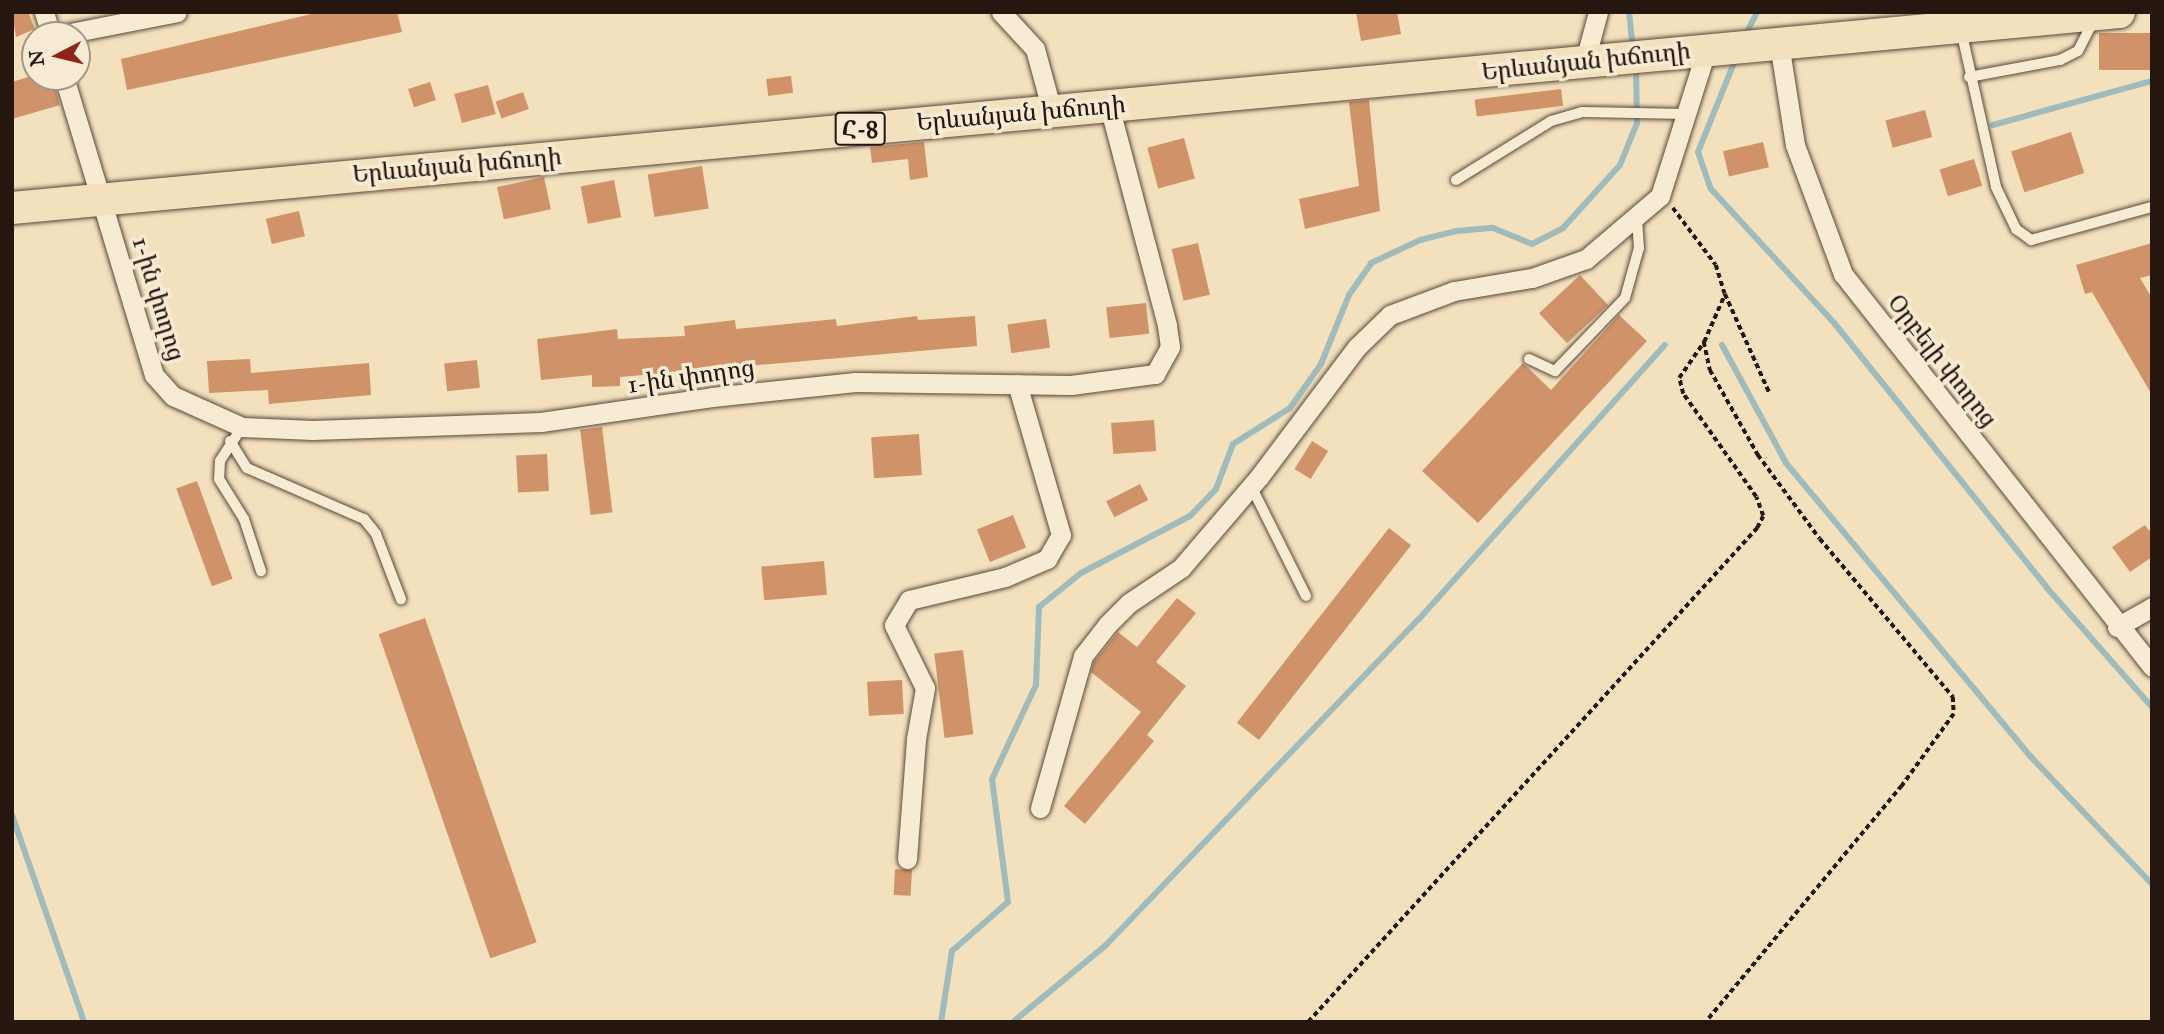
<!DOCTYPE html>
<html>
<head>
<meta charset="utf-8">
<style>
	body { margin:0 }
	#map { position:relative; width:2164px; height:1034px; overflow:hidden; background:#f3e0bd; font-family:"IM FELL Great Primer","Noto Serif Armenian",serif }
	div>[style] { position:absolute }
	.stream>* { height:6px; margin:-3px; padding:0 3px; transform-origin:3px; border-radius:3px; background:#9fbbbb }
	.building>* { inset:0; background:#d09369; transform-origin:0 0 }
	.path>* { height:3.5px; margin-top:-1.75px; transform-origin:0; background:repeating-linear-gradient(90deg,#251610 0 5px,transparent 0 8.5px) }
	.roads { filter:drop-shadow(0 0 2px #58483b) drop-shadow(0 0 2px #58483b) }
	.service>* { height:10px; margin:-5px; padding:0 5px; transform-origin:5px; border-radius:5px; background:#f7ebd4 }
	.minor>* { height:19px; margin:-9.5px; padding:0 9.5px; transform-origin:9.5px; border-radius:9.5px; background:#f7ebd4 }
	.primary>* { height:32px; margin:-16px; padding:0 16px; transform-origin:16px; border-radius:16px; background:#f3e0bd }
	span { translate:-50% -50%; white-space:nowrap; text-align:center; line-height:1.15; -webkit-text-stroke:7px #f7ebd4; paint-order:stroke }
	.shield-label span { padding:2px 5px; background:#f7ebd4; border:2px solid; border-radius:5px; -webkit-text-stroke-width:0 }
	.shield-label { font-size:23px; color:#251610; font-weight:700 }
	.street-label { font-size:24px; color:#251610 }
	.frame { position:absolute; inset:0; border:14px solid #251610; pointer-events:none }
	.north { position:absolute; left:21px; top:21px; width:70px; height:70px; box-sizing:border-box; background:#f7ebd4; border:2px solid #a39686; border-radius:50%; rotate:263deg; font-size:19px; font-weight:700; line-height:28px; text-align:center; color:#251610 }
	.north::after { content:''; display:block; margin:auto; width:24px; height:32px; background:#8f2418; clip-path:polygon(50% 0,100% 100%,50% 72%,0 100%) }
</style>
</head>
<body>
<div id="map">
	<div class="stream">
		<div style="left:1629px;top:12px;width:37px;rotate:84deg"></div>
		<div style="left:1744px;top:38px;width:29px;rotate:-63deg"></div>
		<div style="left:1736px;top:58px;width:101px;rotate:112deg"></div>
		<div style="left:1698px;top:152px;width:39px;rotate:71deg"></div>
		<div style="left:1711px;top:189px;width:183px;rotate:47.4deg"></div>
		<div style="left:1835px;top:324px;width:339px;rotate:51.2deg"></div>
		<div style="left:2047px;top:588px;width:159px;rotate:48.6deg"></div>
		<div style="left:1993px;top:125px;width:165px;rotate:-15.5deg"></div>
		<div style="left:1722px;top:345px;width:134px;rotate:61.5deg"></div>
		<div style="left:1786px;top:463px;width:383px;rotate:50.2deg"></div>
		<div style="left:2031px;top:757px;width:175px;rotate:46.4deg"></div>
		<div style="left:12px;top:815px;width:219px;rotate:70.8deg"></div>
		<div style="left:941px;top:1022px;width:72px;rotate:-81.2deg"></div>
		<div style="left:952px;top:951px;width:74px;rotate:-41.2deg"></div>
		<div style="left:1008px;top:902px;width:124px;rotate:-97.4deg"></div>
		<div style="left:992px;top:779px;width:104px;rotate:-64.9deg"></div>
		<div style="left:1036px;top:685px;width:78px;rotate:-87.8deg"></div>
		<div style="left:1039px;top:607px;width:54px;rotate:-39deg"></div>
		<div style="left:1081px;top:573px;width:123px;rotate:-27.6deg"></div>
		<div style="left:1190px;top:516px;width:37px;rotate:-46deg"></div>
		<div style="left:1216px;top:489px;width:48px;rotate:-69.3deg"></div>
		<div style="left:1233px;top:444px;width:67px;rotate:-32.3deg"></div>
		<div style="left:1290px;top:408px;width:54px;rotate:-54.8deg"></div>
		<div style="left:1321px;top:364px;width:74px;rotate:-67.9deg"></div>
		<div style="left:1349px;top:295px;width:39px;rotate:-55deg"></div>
		<div style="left:1371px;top:263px;width:54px;rotate:-25.1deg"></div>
		<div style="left:1420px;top:240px;width:38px;rotate:-14deg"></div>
		<div style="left:1457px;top:231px;width:36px;rotate:-5deg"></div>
		<div style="left:1493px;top:228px;width:42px;rotate:22.3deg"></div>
		<div style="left:1532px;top:244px;width:35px;rotate:-27deg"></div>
		<div style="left:1563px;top:228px;width:85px;rotate:-47.9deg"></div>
		<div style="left:1620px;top:165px;width:45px;rotate:-68deg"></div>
		<div style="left:1637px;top:123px;width:56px;rotate:-91deg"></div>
		<div style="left:1013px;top:1022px;width:121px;rotate:-39.6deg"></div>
		<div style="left:1106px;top:945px;width:452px;rotate:-46.2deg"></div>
		<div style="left:1419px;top:619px;width:368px;rotate:-48.1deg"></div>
	</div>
	<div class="building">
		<div style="clip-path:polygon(12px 12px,28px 12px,35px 29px,16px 37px)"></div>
		<div style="clip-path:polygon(320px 12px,397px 12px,402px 32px,127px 90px,121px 59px)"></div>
		<div style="clip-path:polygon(1356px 12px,1397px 12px,1401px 34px,1361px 41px)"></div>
		<div style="left:2152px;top:33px;width:37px;height:53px;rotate:90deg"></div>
		<div style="left:791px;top:76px;width:17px;height:25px;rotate:83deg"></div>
		<div style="clip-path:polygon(28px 77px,52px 77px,60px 105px,12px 119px,12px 82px)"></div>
		<div style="left:430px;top:82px;width:19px;height:23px;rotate:72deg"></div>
		<div style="left:488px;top:85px;width:30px;height:35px;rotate:75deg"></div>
		<div style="left:1561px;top:89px;width:17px;height:87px;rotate:83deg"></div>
		<div style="left:523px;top:92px;width:18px;height:29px;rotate:71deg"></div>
		<div style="clip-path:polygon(1369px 100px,1380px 211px,1305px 229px,1299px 199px,1359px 186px,1349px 102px)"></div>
		<div style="left:1925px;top:110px;width:28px;height:41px;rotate:75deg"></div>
		<div style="left:2071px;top:132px;width:43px;height:63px;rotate:72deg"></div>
		<div style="left:1184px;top:138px;width:42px;height:38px;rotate:75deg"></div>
		<div style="clip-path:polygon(924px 142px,928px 177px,910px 180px,908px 159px,872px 163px,870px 147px)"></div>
		<div style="left:1763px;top:142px;width:26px;height:41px;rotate:77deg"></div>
		<div style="left:1974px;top:159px;width:28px;height:36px;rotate:73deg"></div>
		<div style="left:702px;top:166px;width:43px;height:55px;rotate:81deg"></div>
		<div style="left:544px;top:177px;width:33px;height:48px;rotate:78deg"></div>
		<div style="left:614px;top:180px;width:38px;height:34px;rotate:79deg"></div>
		<div style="left:299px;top:211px;width:26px;height:34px;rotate:77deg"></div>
		<div style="left:1198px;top:243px;width:53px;height:27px;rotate:77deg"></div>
		<div style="clip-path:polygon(2152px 243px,2152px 275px,2140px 278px,2152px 298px,2152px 395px,2092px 292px,2085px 294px,2076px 265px)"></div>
		<div style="left:1580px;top:275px;width:41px;height:56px;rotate:47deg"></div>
		<div style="left:1146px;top:303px;width:31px;height:40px;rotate:84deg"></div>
		<div style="clip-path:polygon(1619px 315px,1647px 341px,1478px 523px,1422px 471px,1523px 363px,1551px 390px)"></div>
		<div style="clip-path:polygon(917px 316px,918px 320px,975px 316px,977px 346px,620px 377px,620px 386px,592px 387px,592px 375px,541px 380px,537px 339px,617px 329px,618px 339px,685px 336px,684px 326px,735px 320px,736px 329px,836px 319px,837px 326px)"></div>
		<div style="left:1046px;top:319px;width:29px;height:39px;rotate:82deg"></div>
		<div style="clip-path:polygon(250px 359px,251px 373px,369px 363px,371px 395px,269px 404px,268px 390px,209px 393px,207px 361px)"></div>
		<div style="left:477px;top:360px;width:28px;height:33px;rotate:84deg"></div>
		<div style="left:1154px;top:420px;width:31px;height:43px;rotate:86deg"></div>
		<div style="left:602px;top:427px;width:86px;height:22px;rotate:83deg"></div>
		<div style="left:919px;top:434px;width:41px;height:48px;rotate:86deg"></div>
		<div style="left:1312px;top:441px;width:19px;height:33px;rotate:32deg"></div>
		<div style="left:547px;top:454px;width:37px;height:31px;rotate:87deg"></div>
		<div style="left:197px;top:481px;width:104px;height:22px;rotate:70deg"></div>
		<div style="left:1140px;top:484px;width:18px;height:38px;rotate:63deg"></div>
		<div style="left:1013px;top:515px;width:35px;height:39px;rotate:68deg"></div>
		<div style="clip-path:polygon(2145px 525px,2152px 534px,2152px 557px,2130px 572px,2112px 547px)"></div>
		<div style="left:1389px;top:528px;width:28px;height:247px;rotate:38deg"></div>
		<div style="left:824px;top:561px;width:34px;height:63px;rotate:85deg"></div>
		<div style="clip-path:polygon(1177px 598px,1196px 613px,1156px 662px,1186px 686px,1147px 735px,1154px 741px,1085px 824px,1064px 806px,1141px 712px,1091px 672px,1094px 662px,1118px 632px,1137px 647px)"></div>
		<div style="left:425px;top:618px;width:343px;height:49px;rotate:71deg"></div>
		<div style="left:963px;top:650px;width:85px;height:29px;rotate:83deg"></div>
		<div style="left:902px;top:680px;width:34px;height:35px;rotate:87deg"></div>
		<div style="left:895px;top:869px;width:17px;height:26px;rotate:3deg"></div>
	</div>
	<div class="path">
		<div style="left:1673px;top:208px;width:71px;rotate:53deg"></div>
		<div style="left:1716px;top:265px;width:30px;rotate:73deg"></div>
		<div style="left:1725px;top:294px;width:110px;rotate:65.8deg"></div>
		<div style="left:1704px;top:342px;width:29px;rotate:78deg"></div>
		<div style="left:1710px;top:370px;width:98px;rotate:60.5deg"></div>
		<div style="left:1758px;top:455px;width:104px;rotate:53.6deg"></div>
		<div style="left:1820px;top:539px;width:207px;rotate:49.9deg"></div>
		<div style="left:1953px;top:697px;width:17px;rotate:87deg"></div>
		<div style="left:1954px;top:714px;width:89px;rotate:125.8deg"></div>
		<div style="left:1902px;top:786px;width:307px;rotate:129.7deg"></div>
		<div style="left:1308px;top:1022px;width:668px;rotate:-47.73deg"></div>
		<div style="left:1757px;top:528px;width:13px;rotate:-63deg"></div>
		<div style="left:1763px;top:516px;width:20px;rotate:-110deg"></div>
		<div style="left:1756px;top:497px;width:126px;rotate:-125.3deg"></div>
		<div style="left:1683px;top:394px;width:16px;rotate:-104deg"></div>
		<div style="left:1679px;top:378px;width:44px;rotate:-55.2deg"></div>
		<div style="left:1704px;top:342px;width:52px;rotate:-66.4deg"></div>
	</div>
	<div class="roads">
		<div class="service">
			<div style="left:1961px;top:30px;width:161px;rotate:77.4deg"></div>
			<div style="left:1996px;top:187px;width:47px;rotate:64.5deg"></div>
			<div style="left:2016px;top:229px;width:19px;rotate:36deg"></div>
			<div style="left:2031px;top:240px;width:125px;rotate:-15.3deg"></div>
			<div style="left:1969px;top:77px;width:93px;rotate:-10.6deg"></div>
			<div style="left:2060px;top:60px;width:20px;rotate:-27deg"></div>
			<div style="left:2078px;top:51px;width:34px;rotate:-63deg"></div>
			<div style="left:1456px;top:180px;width:112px;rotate:-31.8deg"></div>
			<div style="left:1551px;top:121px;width:33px;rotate:-16deg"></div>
			<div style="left:1583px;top:112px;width:103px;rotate:1.1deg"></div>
			<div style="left:1529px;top:359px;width:29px;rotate:25deg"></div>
			<div style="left:1555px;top:371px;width:101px;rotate:-46.2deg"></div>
			<div style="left:1625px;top:298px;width:52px;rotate:-74.4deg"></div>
			<div style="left:1639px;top:248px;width:32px;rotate:-94deg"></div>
			<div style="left:242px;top:427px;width:40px;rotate:122.9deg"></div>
			<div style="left:220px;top:461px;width:18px;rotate:93deg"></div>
			<div style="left:219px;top:479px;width:47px;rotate:58deg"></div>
			<div style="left:244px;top:519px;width:55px;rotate:71.9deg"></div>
			<div style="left:230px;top:441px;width:32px;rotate:58deg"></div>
			<div style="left:247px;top:468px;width:128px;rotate:23.6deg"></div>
			<div style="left:364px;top:519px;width:19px;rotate:51deg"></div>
			<div style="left:376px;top:534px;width:70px;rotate:69deg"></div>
			<div style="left:1251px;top:486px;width:123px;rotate:63.4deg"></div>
		</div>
		<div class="minor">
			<div style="left:44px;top:12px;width:24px;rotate:73deg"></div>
			<div style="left:1001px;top:12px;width:50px;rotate:47.4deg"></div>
			<div style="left:1035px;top:49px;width:64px;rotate:74.7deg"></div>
			<div style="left:60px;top:35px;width:119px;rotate:-11.1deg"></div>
			<div style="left:1779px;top:43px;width:103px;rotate:81.1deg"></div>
			<div style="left:1795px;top:145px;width:138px;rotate:69.6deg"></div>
			<div style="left:1843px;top:274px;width:500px;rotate:51.8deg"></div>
			<div style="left:1584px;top:64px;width:54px;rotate:-74.9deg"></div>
			<div style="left:64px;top:77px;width:311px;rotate:73.2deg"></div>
			<div style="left:154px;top:375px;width:28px;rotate:48deg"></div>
			<div style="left:173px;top:396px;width:76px;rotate:24.2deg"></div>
			<div style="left:242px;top:427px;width:71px;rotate:2.4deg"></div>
			<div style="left:313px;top:430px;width:228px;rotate:-2deg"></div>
			<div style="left:541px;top:422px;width:173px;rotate:-8.3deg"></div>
			<div style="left:712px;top:397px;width:144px;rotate:-6deg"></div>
			<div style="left:855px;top:382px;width:216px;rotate:0.8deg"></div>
			<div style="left:1071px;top:385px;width:85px;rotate:-7.5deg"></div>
			<div style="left:1155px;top:374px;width:31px;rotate:-61deg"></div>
			<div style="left:1170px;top:347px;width:22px;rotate:-98deg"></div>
			<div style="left:1167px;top:325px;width:227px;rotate:-104.8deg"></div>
			<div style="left:2117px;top:627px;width:40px;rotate:-29.7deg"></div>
			<div style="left:1040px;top:808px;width:158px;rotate:-74.2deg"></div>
			<div style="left:1083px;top:656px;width:39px;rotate:-52deg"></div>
			<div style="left:1107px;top:625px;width:31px;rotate:-45deg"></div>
			<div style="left:1129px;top:603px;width:63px;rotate:-33.9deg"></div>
			<div style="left:1181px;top:568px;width:120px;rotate:-49.4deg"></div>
			<div style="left:1259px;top:477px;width:163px;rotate:-53deg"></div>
			<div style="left:1357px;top:347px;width:46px;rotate:-44.1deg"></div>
			<div style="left:1390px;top:315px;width:68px;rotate:-20.6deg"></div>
			<div style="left:1454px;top:291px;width:79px;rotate:-9.5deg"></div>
			<div style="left:1532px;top:278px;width:57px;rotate:-19.4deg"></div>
			<div style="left:1586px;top:259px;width:97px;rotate:-40.4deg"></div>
			<div style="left:1660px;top:196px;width:152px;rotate:-72.4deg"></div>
			<div style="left:907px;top:859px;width:120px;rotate:-85.7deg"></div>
			<div style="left:916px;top:739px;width:52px;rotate:-80deg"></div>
			<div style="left:925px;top:688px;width:70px;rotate:-116.2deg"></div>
			<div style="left:894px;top:625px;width:29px;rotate:-59deg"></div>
			<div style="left:909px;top:600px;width:99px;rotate:-13.5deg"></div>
			<div style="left:1005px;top:577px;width:46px;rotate:-23.2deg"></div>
			<div style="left:1047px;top:559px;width:28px;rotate:-60deg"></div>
			<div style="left:1061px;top:535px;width:157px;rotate:-106.2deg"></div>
		</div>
		<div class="primary">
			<div style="left:12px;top:208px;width:2116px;rotate:-5.31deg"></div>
		</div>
	</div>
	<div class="shield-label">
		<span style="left:860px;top:129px">Հ-8</span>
	</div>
	<div class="street-label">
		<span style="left:1586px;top:62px;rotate:-6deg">Երևանյան խճուղի</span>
		<span style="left:1021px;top:114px;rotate:-5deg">Երևանյան խճուղի</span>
		<span style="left:457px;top:166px;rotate:-5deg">Երևանյան խճուղի</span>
		<span style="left:158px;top:299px;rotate:73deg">1-ին փողոց</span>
		<span style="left:1942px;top:361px;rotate:52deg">Օրբելի փողոց</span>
		<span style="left:691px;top:377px;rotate:-8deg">1-ին փողոց</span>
	</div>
	<div class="frame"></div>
	<div class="north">N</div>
</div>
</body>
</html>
